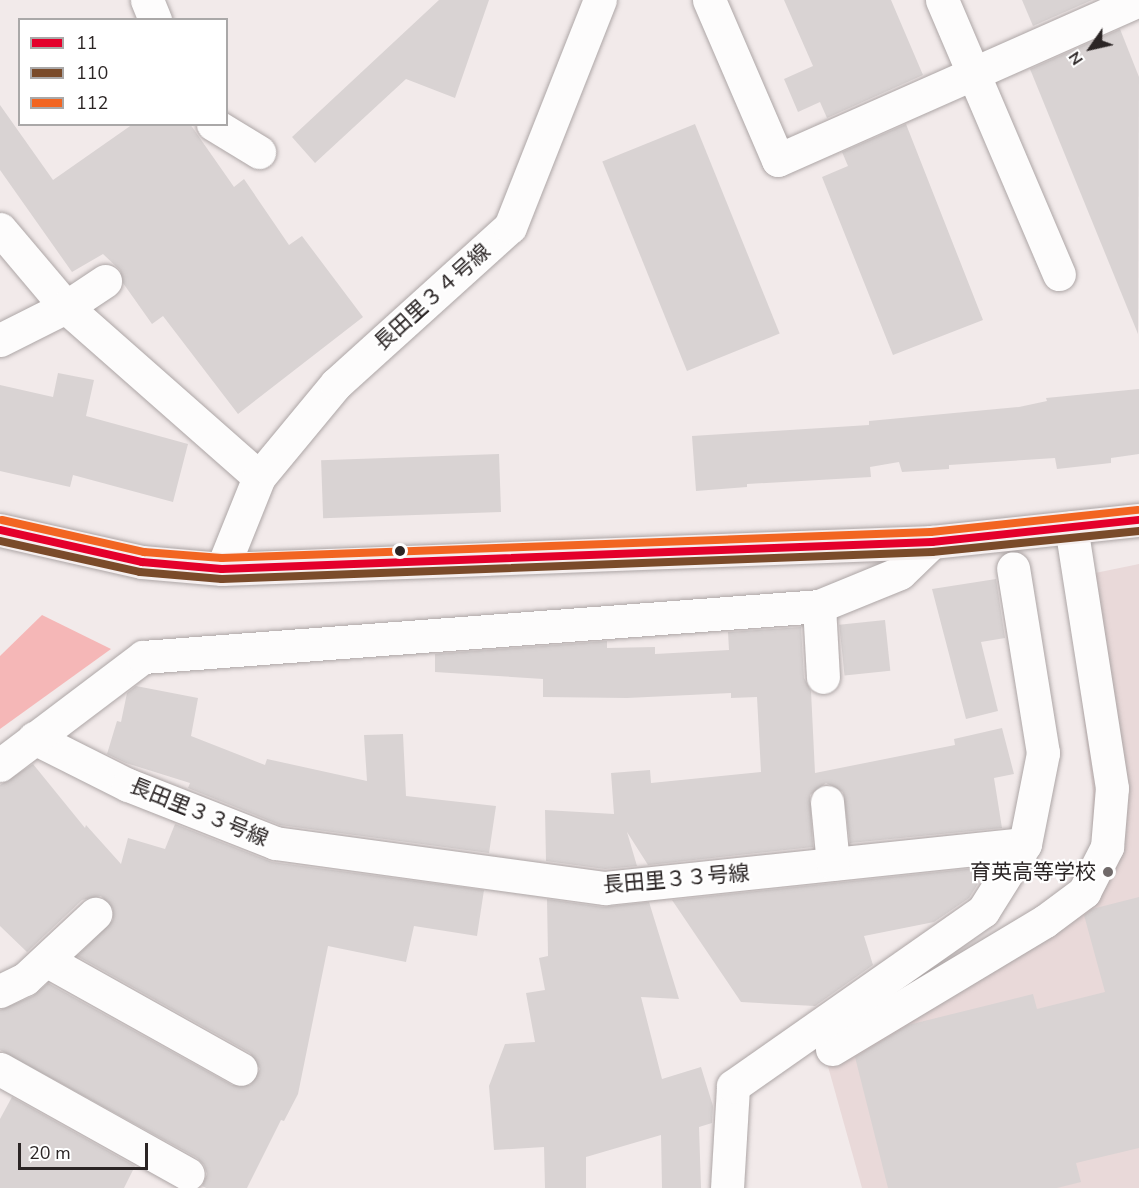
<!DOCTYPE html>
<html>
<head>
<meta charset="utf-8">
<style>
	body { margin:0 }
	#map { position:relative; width:1139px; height:1188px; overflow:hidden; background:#f2eaea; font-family:"Nunito Sans","Noto Sans JP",sans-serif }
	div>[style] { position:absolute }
	.built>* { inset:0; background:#e9d9d9 }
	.forest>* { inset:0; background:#f5b7b7 }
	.building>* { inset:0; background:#d9d3d3; transform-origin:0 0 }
	.roads { filter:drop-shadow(0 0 2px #ada6a6) drop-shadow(0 0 2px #ada6a6) }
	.minor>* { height:33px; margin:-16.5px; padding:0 16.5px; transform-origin:16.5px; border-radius:16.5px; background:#fdfcfc }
	.major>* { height:33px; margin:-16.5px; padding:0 16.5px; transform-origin:16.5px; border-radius:16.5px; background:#f5efef }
	.bus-1>* { height:8px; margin:-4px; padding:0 4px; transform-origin:4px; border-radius:4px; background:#e4002b }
	.bus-2>* { height:8px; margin:-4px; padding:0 4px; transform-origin:4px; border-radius:4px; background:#7a4b2a }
	.bus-3>* { height:8px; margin:-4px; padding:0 4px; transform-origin:4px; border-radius:4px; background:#f26522 }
	.dots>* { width:16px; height:16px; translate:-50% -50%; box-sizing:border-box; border:3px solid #fff; border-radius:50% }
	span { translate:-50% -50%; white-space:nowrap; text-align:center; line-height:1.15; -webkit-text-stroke:4.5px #fff; paint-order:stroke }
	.street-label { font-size:21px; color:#2b2525 }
	.poi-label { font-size:21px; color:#2b2525 }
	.right { translate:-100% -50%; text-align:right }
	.legend { position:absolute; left:18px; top:18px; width:210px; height:108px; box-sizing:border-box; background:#fff; border:2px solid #aaa8a8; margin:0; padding:8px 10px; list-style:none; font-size:18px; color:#2b2525 }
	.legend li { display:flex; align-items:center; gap:12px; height:30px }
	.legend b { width:30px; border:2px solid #aaa8a8 }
	.north { position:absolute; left:1061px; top:18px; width:60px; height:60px; -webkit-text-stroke:4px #fff; paint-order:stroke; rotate:236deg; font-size:16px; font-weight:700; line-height:24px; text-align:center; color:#2b2525 }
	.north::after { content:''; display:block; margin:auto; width:21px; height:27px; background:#2b2525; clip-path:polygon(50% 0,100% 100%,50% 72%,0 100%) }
	.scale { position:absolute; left:18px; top:1143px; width:130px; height:27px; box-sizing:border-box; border:3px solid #2b2525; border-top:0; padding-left:8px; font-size:18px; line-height:21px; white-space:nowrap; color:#2b2525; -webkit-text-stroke:4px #fff; paint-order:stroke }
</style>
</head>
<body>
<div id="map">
	<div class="built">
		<div style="clip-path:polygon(1139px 564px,1139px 1188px,862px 1188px,822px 1045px,1063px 894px,1091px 850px,1093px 792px,1066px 579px)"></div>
	</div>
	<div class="forest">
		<div style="clip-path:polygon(42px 615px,111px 649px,0 729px,0 656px)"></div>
	</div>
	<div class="building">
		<div style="clip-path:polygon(439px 0,489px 0,455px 98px,406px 79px,315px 163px,292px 137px)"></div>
		<div style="clip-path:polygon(784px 0,891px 0,923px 75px,827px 118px,820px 102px,798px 112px,784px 79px,813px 66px)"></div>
		<div style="clip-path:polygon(1022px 0,1092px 0,1033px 26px)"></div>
		<div style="clip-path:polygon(1120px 29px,1139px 77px,1138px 334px,1030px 69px)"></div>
		<div style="clip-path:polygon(0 105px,53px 180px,133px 124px,190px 124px,234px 187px,244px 179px,289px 245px,302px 236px,363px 317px,238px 414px,163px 316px,152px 324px,123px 283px,120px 270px,103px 254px,72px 272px,0 170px)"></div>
		<div style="left:695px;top:124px;width:226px;height:100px;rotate:68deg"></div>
		<div style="clip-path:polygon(906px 124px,983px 320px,893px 355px,822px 177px,848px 166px,842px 152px)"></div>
		<div style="clip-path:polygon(58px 373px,94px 380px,86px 416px,188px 444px,173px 502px,73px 475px,70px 487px,0 471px,0 385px,53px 397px)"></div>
		<div style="clip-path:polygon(1139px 389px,1139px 454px,1111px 458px,1111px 463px,1057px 469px,1055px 458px,949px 465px,949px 469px,902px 472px,899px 462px,870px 467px,871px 477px,747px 484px,747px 487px,696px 491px,692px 436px,869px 425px,869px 421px,1019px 407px,1047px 401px,1046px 398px)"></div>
		<div style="left:499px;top:454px;width:58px;height:178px;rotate:88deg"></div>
		<div style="clip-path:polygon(996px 579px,1005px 638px,981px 642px,998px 711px,966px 719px,932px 589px)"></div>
		<div style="left:885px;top:620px;width:51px;height:46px;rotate:84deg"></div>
		<div style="clip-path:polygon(801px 627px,804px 678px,811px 691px,815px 773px,955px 745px,954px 739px,1002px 728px,1014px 774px,994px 778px,1002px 828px,850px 843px,843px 792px,826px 783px,810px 795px,813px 847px,648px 865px,627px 832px,637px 866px,605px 869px,546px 861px,545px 810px,614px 814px,611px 773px,650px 770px,651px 783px,761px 772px,757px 697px,731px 698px,731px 693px,627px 698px,543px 697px,543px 679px,435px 672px,435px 654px,607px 641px,607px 648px,655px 647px,655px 654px,729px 650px,728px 632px)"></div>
		<div style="clip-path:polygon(136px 686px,198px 698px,191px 736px,265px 765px,267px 759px,367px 781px,364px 735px,403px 734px,406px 796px,496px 806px,489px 853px,280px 825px,188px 788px,190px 783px,126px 763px,107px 754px,117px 721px,121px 722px,127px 693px)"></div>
		<div style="clip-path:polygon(33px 764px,85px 828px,86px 825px,121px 864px,128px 838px,165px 849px,175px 824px,272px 862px,484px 890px,477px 936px,414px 926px,406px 962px,328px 946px,298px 1094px,284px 1121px,281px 1120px,247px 1188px,206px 1188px,202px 1186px,207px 1174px,204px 1165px,197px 1158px,0 1050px,0 1010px,33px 996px,48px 983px,232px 1085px,250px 1085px,260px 1069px,250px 1053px,77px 956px,113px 920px,113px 909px,101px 896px,82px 900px,27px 952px,0 926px,0 785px)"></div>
		<div style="clip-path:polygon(976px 868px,979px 882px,969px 898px,934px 922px,864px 936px,873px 965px,815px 1006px,741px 1002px,672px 900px)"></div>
		<div style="clip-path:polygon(1139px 897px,1139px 1148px,1076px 1163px,1081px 1182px,1057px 1188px,888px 1188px,855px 1057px,908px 1025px,1033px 994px,1037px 1009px,1105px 992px,1084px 915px,1092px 909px)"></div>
		<div style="clip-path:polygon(547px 899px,603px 907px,649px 902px,679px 999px,641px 997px,662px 1079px,701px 1067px,713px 1106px,712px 1123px,699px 1127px,701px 1188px,662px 1188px,661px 1135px,586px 1157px,586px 1188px,545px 1188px,544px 1147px,494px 1150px,489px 1086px,505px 1044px,535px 1042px,526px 993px,545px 990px,539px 958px,548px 956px)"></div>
		<div style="clip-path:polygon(12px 1097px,135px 1166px,124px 1188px,0 1188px,0 1119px)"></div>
	</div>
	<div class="roads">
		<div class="minor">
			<div style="left:147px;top:0;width:22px;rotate:68deg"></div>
			<div style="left:709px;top:0;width:174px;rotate:66.7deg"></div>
			<div style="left:778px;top:160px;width:395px;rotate:-23.9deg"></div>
			<div style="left:942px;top:0;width:298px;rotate:66.9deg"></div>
			<div style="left:213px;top:124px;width:54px;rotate:31.3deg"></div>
			<div style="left:0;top:229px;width:102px;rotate:49.8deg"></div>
			<div style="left:66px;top:307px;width:257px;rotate:41.4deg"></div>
			<div style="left:0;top:340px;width:74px;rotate:-26.6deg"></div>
			<div style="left:66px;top:307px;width:47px;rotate:-33.7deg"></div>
			<div style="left:222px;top:569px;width:99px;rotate:-68.1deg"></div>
			<div style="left:259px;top:477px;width:121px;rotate:-50.4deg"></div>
			<div style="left:336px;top:384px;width:234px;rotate:-42.1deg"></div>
			<div style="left:510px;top:227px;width:244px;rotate:-68.4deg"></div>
			<div style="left:819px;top:606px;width:71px;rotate:86.8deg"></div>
			<div style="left:34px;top:738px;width:105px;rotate:26.6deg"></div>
			<div style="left:128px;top:785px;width:158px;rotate:21.5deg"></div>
			<div style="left:275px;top:843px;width:333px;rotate:7.8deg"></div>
			<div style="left:605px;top:888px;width:422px;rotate:-6deg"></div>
			<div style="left:0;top:765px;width:179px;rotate:-37.1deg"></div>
			<div style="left:143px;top:657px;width:678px;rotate:-4.31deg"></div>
			<div style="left:819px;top:606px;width:87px;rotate:-22.2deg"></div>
			<div style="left:900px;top:573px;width:45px;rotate:-44.1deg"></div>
			<div style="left:827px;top:802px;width:62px;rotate:84.5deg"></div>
			<div style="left:46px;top:960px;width:223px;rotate:29.2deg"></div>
			<div style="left:0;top:991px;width:28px;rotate:-26deg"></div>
			<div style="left:25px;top:979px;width:96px;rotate:-42.9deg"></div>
			<div style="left:832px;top:1049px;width:249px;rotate:-31deg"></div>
			<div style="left:1045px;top:921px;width:49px;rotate:-36.6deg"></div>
			<div style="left:1084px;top:892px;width:51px;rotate:-62.9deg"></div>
			<div style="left:1107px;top:847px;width:59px;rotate:-85.2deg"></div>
			<div style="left:1112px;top:788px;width:264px;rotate:-98.9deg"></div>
			<div style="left:0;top:1069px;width:215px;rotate:29.2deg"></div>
			<div style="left:727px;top:1188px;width:102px;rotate:-86.6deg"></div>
			<div style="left:733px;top:1086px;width:305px;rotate:-35deg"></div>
			<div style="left:983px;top:911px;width:79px;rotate:-57.9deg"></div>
			<div style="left:1025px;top:844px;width:93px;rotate:-78.8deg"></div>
			<div style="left:1043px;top:753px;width:187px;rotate:-99.2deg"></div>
		</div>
		<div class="major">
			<div style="left:0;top:530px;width:146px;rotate:12.7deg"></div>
			<div style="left:142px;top:562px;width:80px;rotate:5deg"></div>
			<div style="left:222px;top:569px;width:711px;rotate:-2.18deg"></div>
			<div style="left:932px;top:542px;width:208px;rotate:-6.1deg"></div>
		</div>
	</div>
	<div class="bus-1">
		<div style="left:0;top:530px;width:146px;rotate:12.7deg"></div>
		<div style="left:142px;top:562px;width:80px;rotate:5deg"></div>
		<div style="left:222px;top:569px;width:711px;rotate:-2.18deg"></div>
		<div style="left:932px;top:542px;width:208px;rotate:-6.1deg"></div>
	</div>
	<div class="bus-2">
		<div style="left:0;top:541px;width:143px;rotate:12.5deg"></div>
		<div style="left:140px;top:572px;width:82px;rotate:4.9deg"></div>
		<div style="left:222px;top:579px;width:711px;rotate:-2.18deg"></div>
		<div style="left:932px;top:552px;width:208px;rotate:-5.8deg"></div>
	</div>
	<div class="bus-3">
		<div style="left:2px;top:520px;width:146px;rotate:12.7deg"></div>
		<div style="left:144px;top:552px;width:78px;rotate:4.4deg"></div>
		<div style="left:222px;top:558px;width:709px;rotate:-2.1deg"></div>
		<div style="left:931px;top:532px;width:208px;rotate:-6.1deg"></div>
	</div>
	<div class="dots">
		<div style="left:400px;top:551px;background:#2b2525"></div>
		<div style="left:1108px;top:872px;background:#716a6a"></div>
	</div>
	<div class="street-label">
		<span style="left:432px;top:297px;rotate:-42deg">長田里３４号線</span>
		<span style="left:199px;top:812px;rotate:22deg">長田里３３号線</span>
		<span style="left:676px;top:879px;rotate:-5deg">長田里３３号線</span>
	</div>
	<div class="poi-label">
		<span class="right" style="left:1096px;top:872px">育英高等学校</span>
	</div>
	<ul class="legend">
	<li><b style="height:8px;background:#e4002b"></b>11</li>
	<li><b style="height:8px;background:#7a4b2a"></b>110</li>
	<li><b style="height:8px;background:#f26522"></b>112</li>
	</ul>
	<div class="north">N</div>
	<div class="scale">20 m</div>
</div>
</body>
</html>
